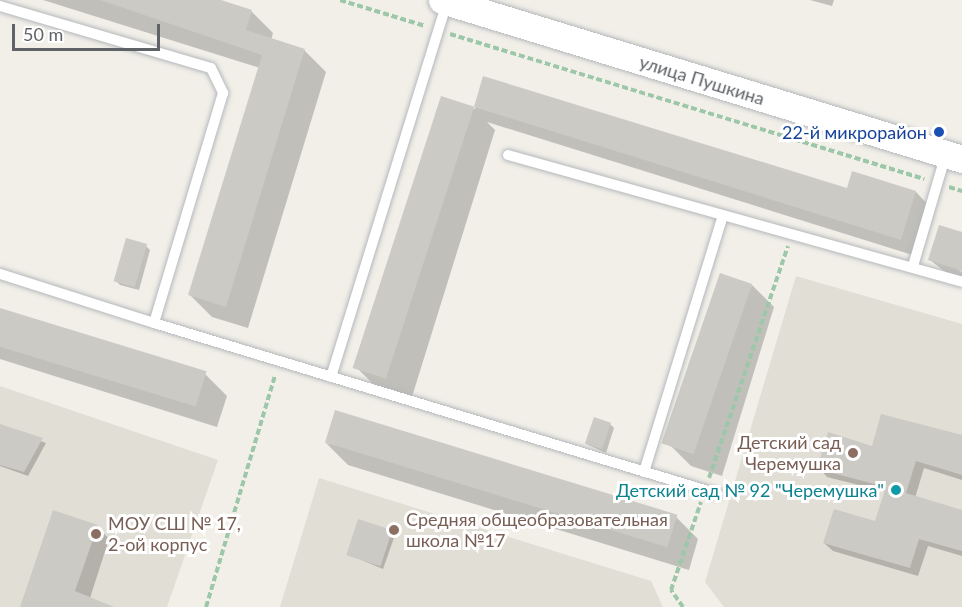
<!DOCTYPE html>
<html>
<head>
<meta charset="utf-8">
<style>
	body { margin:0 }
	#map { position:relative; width:962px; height:607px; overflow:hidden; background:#f1efe8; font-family:Lato,sans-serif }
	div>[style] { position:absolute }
	.education>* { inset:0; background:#e1ded6 }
	.shadow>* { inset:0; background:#0003 }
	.building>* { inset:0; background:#cccac5; transform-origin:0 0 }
	.path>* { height:4px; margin-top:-2px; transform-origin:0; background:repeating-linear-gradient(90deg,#9cc7a9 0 6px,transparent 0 9px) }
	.roads { filter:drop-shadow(0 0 2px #b5b8bc) drop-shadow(0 0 2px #b5b8bc) }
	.service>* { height:10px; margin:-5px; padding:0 5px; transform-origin:5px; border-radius:5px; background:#fff }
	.tertiary>* { height:27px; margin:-13.5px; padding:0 13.5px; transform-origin:13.5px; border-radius:13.5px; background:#fff }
	.dots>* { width:16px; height:16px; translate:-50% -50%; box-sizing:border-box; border:3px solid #fff; border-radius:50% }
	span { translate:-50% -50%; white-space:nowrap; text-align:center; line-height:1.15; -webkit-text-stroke:6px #fff; paint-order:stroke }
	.street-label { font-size:18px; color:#5f6368 }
	.transit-label { font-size:18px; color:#164399 }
	.right { translate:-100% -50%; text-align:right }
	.education-label { font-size:18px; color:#785e54 }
	.left { translate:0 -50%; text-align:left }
	.culture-label { font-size:18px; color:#0d838f }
	.scale { position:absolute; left:12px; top:24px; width:148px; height:27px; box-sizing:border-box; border:3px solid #5f6368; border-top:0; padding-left:8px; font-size:18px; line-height:21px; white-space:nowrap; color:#5f6368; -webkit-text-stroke:4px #fff; paint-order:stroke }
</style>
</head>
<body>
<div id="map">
	<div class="education">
		<div style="clip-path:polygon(796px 276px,962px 324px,962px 607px,724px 607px,705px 582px)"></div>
		<div style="clip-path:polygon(0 386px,218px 460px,167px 607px,0 607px)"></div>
		<div style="clip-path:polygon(319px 478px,651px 581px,663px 607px,280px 607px)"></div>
	</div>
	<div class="shadow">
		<div style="clip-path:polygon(43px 0,216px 0,251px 11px,273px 33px,271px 40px,304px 50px,326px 72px,248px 328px,212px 317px,190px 295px,260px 68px)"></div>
		<div style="clip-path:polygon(810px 0,834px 0,832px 6px)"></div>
		<div style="clip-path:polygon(484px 78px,848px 190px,916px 192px,933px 210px,919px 257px,487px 122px,495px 130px,411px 400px,380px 391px,358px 369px,442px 98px,475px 109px)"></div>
		<div style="clip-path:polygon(962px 234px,962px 269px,954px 267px,962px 272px,962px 285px,930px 260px)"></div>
		<div style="clip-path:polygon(146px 246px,150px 250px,139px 290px,120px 285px,116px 281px)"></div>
		<div style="clip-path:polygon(752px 285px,774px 307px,722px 476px,691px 466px,669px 444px)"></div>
		<div style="clip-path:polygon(0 309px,205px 374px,227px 396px,217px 427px,0 359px)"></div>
		<div style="clip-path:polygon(610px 424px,614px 428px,606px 453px,586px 444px)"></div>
		<div style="clip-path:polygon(0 426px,46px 443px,28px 476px,0 466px)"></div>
		<div style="clip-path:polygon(962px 437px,962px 480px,924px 468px,915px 498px,962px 512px,962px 556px,928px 546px,918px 576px,833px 551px,824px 543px,876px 523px,886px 492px,827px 477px,819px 468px,873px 448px)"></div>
		<div style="clip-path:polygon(326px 443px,676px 517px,698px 539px,689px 570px,348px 465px)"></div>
		<div style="clip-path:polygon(97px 526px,109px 539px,90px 598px,112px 607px,26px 607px)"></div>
		<div style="clip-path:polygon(391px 531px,395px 535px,383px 569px,347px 554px)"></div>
	</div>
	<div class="building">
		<div style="clip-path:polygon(100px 0,221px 0,252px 10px,246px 30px,305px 49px,226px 307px,188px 295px,262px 55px)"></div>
		<div style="clip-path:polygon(483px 76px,847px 188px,852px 171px,916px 191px,901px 240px,474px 107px)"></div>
		<div style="left:441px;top:96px;width:35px;height:286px;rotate:18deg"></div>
		<div style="clip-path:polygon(939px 225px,962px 232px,962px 271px,928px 260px)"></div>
		<div style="left:126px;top:238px;width:22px;height:45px;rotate:16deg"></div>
		<div style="left:720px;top:273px;width:34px;height:180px;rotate:19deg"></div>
		<div style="left:0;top:308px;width:216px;height:37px;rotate:17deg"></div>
		<div style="left:335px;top:410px;width:358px;height:34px;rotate:17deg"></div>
		<div style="clip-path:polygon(881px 414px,962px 435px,962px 475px,916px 461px,906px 493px,962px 510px,962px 551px,919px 539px,910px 568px,823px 543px,834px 509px,875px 521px,886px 487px,817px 469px,828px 432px,872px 446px)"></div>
		<div style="left:594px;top:417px;width:18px;height:28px;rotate:19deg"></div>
		<div style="clip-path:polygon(0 424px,43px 438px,24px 472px,0 465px)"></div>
		<div style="clip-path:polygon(53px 510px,98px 525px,75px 591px,114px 607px,20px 607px)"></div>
		<div style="left:358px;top:519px;width:36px;height:38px;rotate:18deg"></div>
	</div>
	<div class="path">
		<div style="left:340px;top:0;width:89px;rotate:17deg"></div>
		<div style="left:450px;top:34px;width:496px;rotate:17deg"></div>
		<div style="left:949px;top:187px;width:14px;rotate:17deg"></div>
		<div style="left:709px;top:478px;width:245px;rotate:-71.2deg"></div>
		<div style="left:206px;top:607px;width:242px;rotate:-73.4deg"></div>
		<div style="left:683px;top:607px;width:21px;rotate:-125deg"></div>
		<div style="left:671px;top:590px;width:93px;rotate:-71.2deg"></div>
	</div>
	<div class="roads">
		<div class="service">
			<div style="left:0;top:6px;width:220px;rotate:16.4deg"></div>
			<div style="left:211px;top:68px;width:28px;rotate:64deg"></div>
			<div style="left:223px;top:93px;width:240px;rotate:106.7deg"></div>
			<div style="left:154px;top:323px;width:162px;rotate:-162.3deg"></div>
			<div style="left:508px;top:155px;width:471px;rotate:15.6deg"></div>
			<div style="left:913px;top:266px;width:117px;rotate:-73.6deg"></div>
			<div style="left:154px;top:323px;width:589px;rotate:16.87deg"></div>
			<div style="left:331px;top:377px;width:393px;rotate:-72.8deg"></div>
			<div style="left:644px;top:472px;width:266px;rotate:-72.9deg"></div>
		</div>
		<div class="tertiary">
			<div style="left:442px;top:0;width:544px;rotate:17deg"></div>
		</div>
	</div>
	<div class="dots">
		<div style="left:939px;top:132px;background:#1a4fb4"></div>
		<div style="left:853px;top:453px;background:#8d6e63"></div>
		<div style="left:896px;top:490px;background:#0f9aa8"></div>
		<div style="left:394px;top:530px;background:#8d6e63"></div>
		<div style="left:96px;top:534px;background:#8d6e63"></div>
	</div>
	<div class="street-label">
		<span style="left:702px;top:80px;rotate:17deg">улица Пушкина</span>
	</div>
	<div class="transit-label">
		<span class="right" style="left:927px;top:132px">22-й микрорайон</span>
	</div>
	<div class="education-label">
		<span class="right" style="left:841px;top:453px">Детский сад<br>Черемушка</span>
		<span class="left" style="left:406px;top:530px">Средняя общеобразовательная<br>школа №17</span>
		<span class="left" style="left:108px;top:534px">МОУ СШ № 17,<br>2-ой корпус</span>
	</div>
	<div class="culture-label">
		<span class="right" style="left:884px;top:490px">Детский сад № 92 "Черемушка"</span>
	</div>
	<div class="scale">50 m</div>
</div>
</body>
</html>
